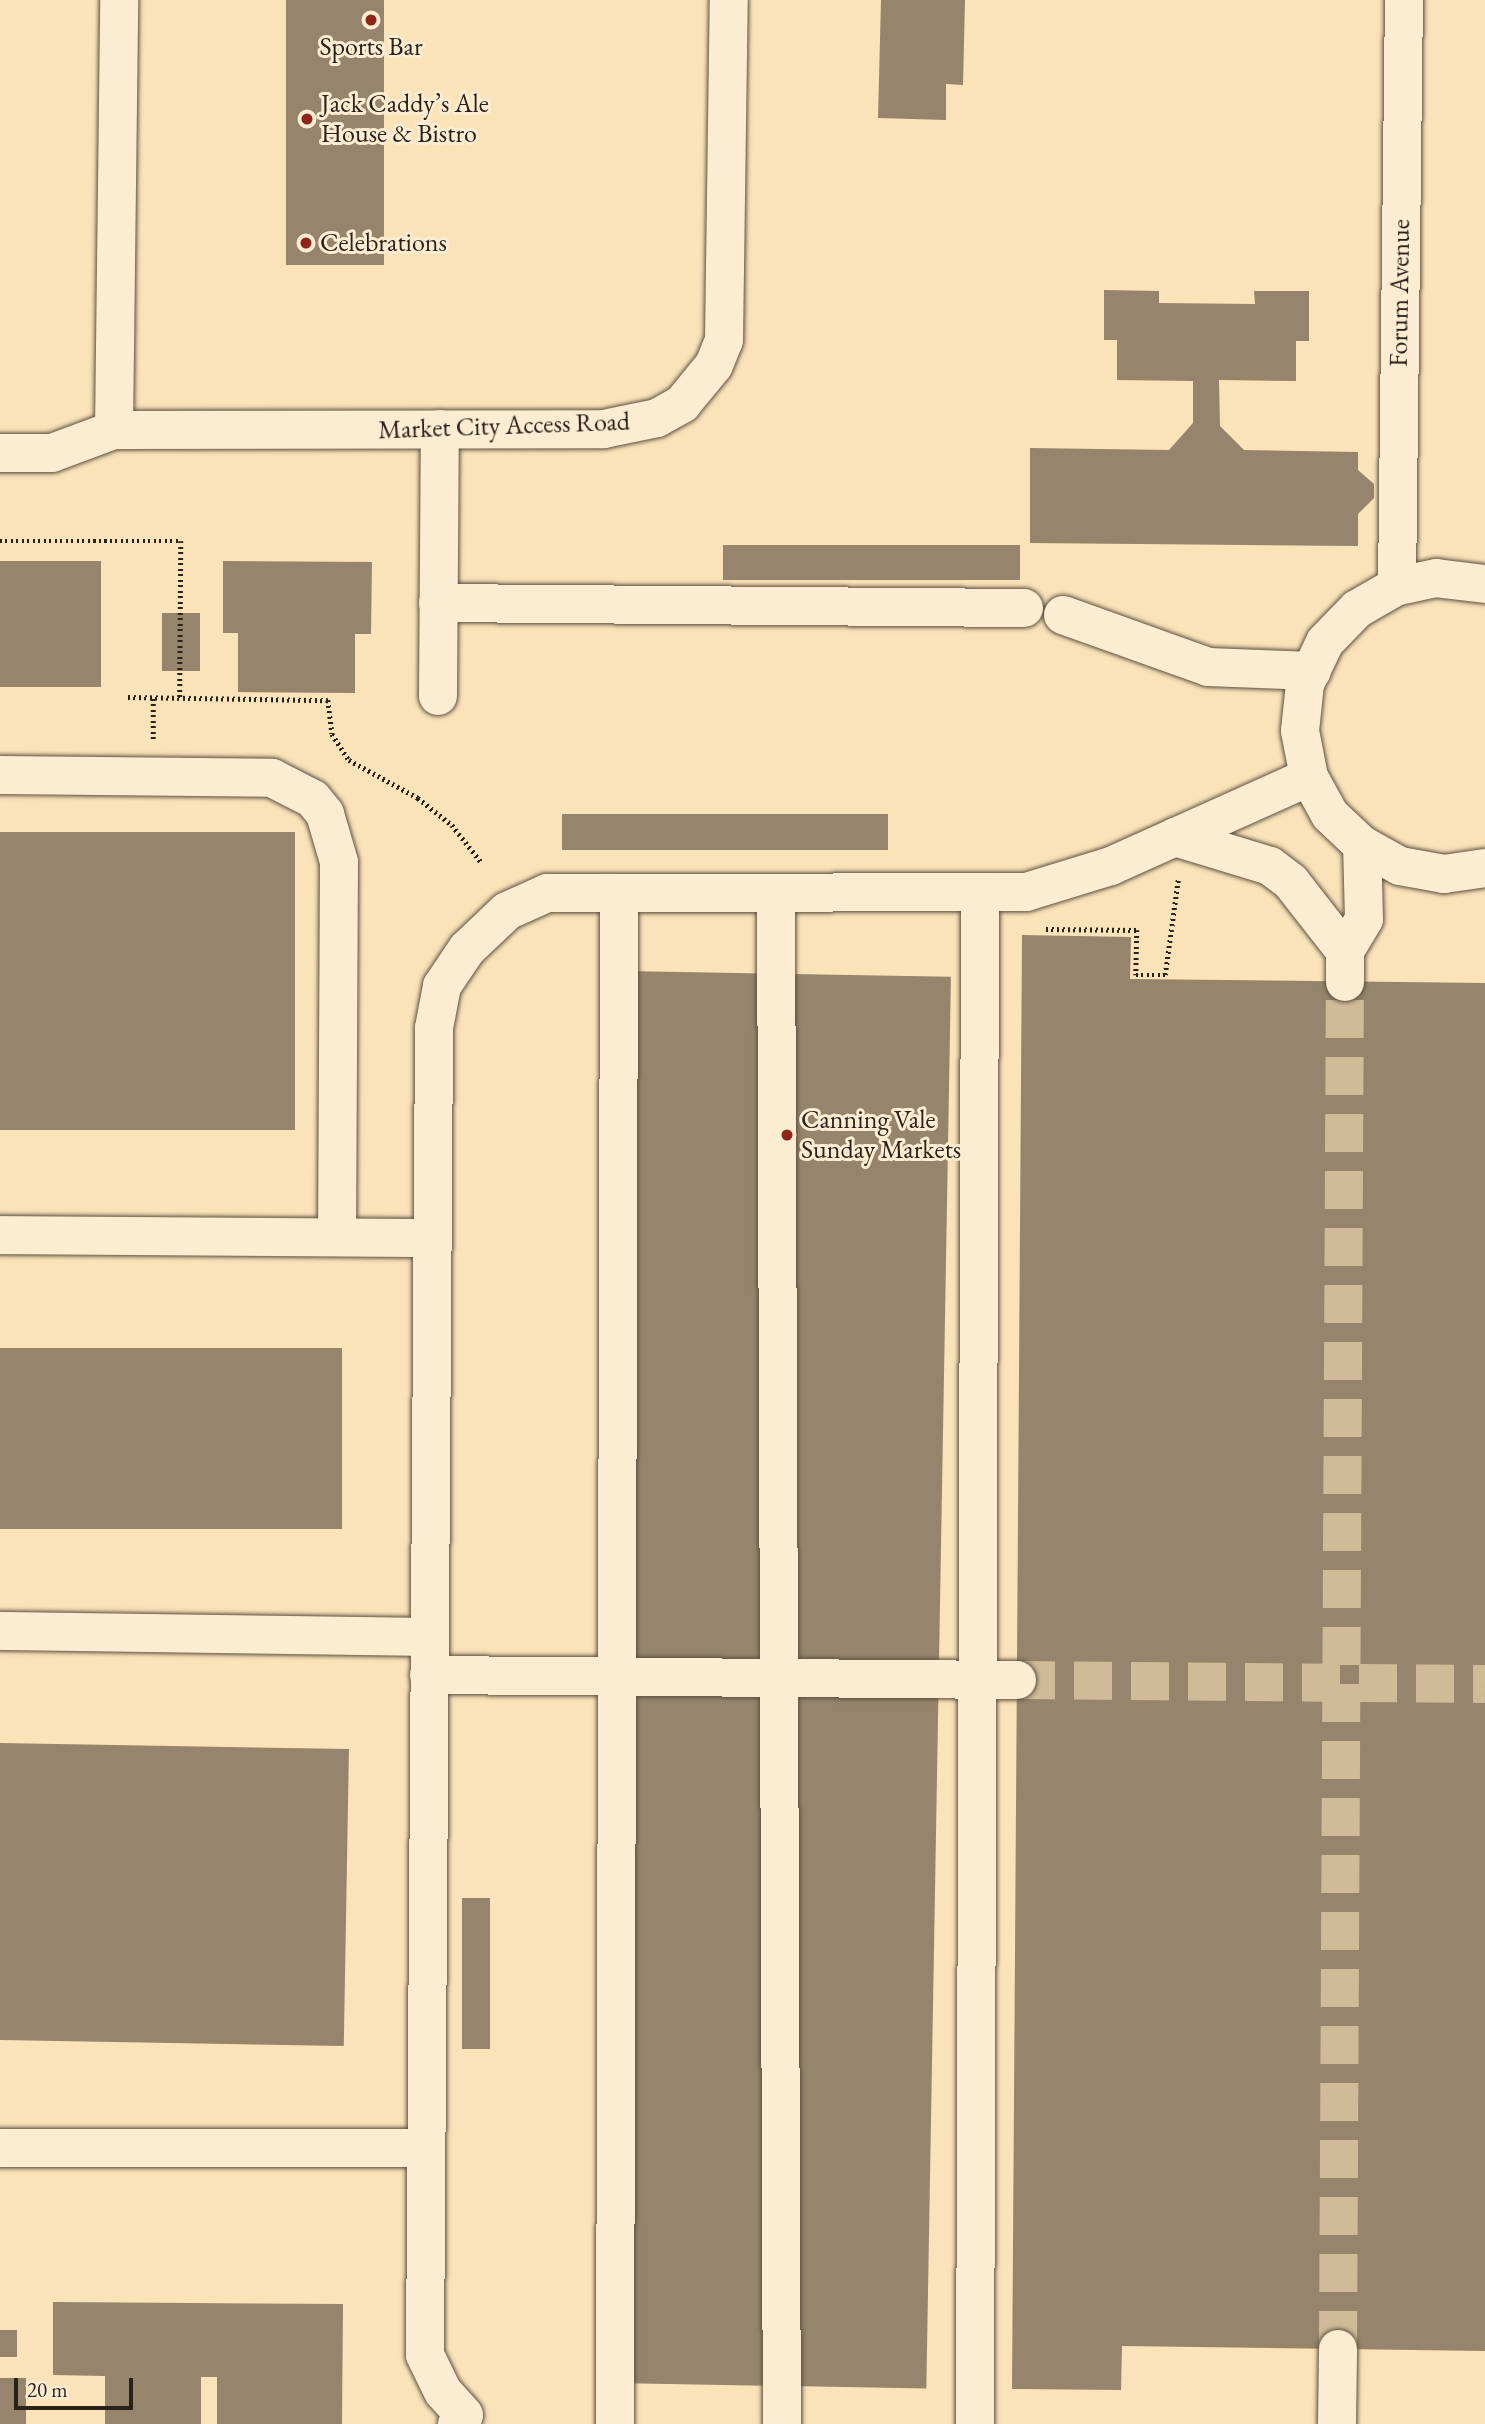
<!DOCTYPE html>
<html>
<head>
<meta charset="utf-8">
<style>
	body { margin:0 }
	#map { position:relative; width:1485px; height:2424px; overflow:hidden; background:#fae2b9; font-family:"EB Garamond",serif }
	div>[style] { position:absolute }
	.building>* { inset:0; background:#96856c; transform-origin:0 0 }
	.minor-tunnel>* { height:38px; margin-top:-19px; transform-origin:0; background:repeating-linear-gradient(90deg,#d0bb99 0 38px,transparent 0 57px) }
	.path>* { height:4.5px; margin-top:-2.25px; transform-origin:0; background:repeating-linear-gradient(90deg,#2a2118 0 2px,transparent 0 5.5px) }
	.roads { filter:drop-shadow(0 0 2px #5e5140) drop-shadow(0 0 2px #5e5140) }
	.minor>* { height:38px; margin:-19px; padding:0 19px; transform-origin:19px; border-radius:19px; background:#fcecd2 }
	.dots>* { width:19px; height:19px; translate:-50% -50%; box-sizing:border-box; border:4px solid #fcecd2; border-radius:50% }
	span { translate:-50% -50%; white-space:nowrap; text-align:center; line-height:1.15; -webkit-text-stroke:6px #fcecd2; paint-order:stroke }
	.poi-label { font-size:26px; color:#2a2118 }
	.left { translate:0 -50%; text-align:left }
	.street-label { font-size:26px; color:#2a2118 }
	.scale { position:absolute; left:14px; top:2378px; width:119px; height:32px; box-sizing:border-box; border:4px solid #2a2118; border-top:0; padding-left:9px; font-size:21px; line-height:24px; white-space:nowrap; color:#2a2118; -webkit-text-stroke:5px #fcecd2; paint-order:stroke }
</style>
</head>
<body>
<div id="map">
	<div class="building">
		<div style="left:286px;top:0;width:98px;height:265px"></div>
		<div style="clip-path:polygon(881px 0,965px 0,963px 85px,946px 84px,946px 120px,878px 118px)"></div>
		<div style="clip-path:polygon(1104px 290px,1159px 291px,1159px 303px,1255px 304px,1254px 291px,1309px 291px,1309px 341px,1296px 341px,1296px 381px,1219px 380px,1220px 426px,1244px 450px,1358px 452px,1358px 470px,1374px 484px,1374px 498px,1358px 514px,1358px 546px,1030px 543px,1030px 448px,1169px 450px,1193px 423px,1193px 381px,1117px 380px,1117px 340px,1104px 340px)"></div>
		<div style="left:723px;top:545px;width:297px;height:35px"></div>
		<div style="left:0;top:561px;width:101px;height:126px"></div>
		<div style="clip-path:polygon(223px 561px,372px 562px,371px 634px,355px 634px,355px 693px,238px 692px,238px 633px,223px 633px)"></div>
		<div style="left:162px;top:613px;width:38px;height:58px"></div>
		<div style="left:562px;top:814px;width:326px;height:36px"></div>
		<div style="left:295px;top:832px;width:298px;height:295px;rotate:90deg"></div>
		<div style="clip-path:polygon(1022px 935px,1131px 937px,1130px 979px,1485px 983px,1485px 2351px,1122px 2346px,1121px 2390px,1012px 2389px)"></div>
		<div style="left:624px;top:971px;width:327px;height:1412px;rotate:1deg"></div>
		<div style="left:0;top:1348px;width:342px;height:181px"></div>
		<div style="left:0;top:1743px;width:349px;height:297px;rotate:1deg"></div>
		<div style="left:462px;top:1898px;width:28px;height:151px"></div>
		<div style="clip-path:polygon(53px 2302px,343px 2304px,342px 2424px,217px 2424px,217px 2377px,201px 2377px,201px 2424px,105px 2424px,105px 2376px,53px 2375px)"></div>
		<div style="left:0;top:2330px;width:17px;height:27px"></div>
		<div style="left:0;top:2378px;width:26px;height:46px"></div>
	</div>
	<div class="minor-tunnel">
		<div style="left:1017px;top:1680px;width:468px;rotate:0.5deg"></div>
		<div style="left:1338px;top:2349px;width:1367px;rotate:-89.71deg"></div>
	</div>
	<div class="path">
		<div style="left:0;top:541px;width:181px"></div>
		<div style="left:181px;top:541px;width:158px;rotate:90.4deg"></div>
		<div style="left:128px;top:697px;width:200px;rotate:0.9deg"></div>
		<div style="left:328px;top:700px;width:34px;rotate:83deg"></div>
		<div style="left:332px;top:734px;width:31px;rotate:57deg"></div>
		<div style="left:349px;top:760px;width:79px;rotate:28.8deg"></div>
		<div style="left:418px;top:798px;width:43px;rotate:38.5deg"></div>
		<div style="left:452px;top:825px;width:47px;rotate:51.9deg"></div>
		<div style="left:153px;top:739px;width:41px;rotate:-90deg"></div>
		<div style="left:1046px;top:929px;width:91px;rotate:0.6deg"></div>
		<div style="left:1137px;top:930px;width:45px;rotate:91.3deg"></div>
		<div style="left:1136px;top:975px;width:29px"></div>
		<div style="left:1165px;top:975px;width:96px;rotate:-82.2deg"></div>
	</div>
	<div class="roads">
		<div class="minor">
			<div style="left:114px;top:430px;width:490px;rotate:-0.1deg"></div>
			<div style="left:604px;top:429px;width:54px;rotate:-11.7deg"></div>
			<div style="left:657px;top:418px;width:29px;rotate:-29deg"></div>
			<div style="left:682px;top:404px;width:50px;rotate:-50.6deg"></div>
			<div style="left:714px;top:365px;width:27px;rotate:-68deg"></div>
			<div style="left:724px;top:340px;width:340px;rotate:-89.2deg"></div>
			<div style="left:0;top:453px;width:52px"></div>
			<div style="left:52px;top:453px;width:66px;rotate:-20.4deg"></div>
			<div style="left:114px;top:430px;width:430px;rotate:-89.3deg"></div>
			<div style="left:1485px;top:584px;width:49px;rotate:-173deg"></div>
			<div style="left:1436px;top:578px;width:40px;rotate:168deg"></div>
			<div style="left:1397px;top:586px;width:46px;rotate:150.1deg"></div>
			<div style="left:1357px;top:609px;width:46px;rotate:134.1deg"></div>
			<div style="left:1325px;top:642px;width:47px;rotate:115.5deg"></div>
			<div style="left:1305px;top:684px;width:47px;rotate:96.1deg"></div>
			<div style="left:1300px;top:731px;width:47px;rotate:78.9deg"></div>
			<div style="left:1309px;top:777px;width:43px;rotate:61.1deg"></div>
			<div style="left:1330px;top:815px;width:44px;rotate:43.2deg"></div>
			<div style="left:1362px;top:845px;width:43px;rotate:28.9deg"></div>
			<div style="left:1400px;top:866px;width:45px;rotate:10.3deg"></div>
			<div style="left:1444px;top:874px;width:41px;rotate:-8.3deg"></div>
			<div style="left:1397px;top:586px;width:586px;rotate:-89.32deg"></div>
			<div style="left:438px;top:603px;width:586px;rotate:0.49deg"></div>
			<div style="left:1063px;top:615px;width:154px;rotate:19.7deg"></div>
			<div style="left:1208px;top:667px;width:104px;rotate:2.2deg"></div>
			<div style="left:438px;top:696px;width:267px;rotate:-89.6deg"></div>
			<div style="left:0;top:775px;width:272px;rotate:0.6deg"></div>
			<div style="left:272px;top:778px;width:46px;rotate:27.1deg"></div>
			<div style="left:313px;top:799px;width:19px;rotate:51deg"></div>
			<div style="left:325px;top:814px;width:50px;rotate:73.7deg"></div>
			<div style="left:339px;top:862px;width:375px;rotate:90.3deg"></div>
			<div style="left:1175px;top:837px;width:99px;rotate:17deg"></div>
			<div style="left:1270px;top:866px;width:26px;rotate:37deg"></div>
			<div style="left:1291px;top:882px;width:88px;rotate:52deg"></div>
			<div style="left:776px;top:893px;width:1531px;rotate:89.78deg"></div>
			<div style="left:1345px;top:982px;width:31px;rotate:-90deg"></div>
			<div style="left:1345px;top:951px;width:37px;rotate:-59deg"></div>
			<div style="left:1364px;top:919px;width:74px;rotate:-91.5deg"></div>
			<div style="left:0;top:1235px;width:432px;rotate:0.4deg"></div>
			<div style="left:0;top:1631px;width:430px;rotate:0.8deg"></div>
			<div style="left:429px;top:1675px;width:588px;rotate:0.49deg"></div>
			<div style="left:0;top:2148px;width:426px"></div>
			<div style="left:457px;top:2424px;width:11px;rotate:-52deg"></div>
			<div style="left:464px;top:2415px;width:31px;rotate:-132deg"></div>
			<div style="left:443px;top:2392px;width:41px;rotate:-115.9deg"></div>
			<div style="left:425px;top:2355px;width:1327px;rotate:-89.61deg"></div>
			<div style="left:434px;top:1028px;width:43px;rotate:-79.2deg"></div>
			<div style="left:442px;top:986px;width:45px;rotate:-56deg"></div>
			<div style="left:467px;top:949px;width:55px;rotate:-43.5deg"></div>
			<div style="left:507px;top:911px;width:44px;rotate:-24.2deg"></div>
			<div style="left:547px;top:893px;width:479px;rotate:-0.1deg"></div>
			<div style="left:1026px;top:892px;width:89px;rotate:-17deg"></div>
			<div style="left:1111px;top:866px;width:217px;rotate:-24.2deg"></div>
			<div style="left:615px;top:2424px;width:1531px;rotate:-89.85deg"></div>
			<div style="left:975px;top:2424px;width:1532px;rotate:-89.81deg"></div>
			<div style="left:1337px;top:2424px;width:75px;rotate:-89.2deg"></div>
		</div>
	</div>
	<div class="dots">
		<div style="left:371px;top:20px;background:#8f2418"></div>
		<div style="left:307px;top:119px;background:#8f2418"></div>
		<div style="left:306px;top:243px;background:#8f2418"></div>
		<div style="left:787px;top:1135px;background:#8f2418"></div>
	</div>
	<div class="poi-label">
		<span style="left:371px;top:47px">Sports Bar</span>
		<span class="left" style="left:321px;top:119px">Jack Caddy’s Ale<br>House &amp; Bistro</span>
		<span class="left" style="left:320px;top:243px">Celebrations</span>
		<span class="left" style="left:801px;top:1135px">Canning Vale<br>Sunday Markets</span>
	</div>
	<div class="street-label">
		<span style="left:1400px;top:293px;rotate:-89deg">Forum Avenue</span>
		<span style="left:504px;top:426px;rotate:-2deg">Market City Access Road</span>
	</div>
	<div class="scale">20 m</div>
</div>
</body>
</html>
